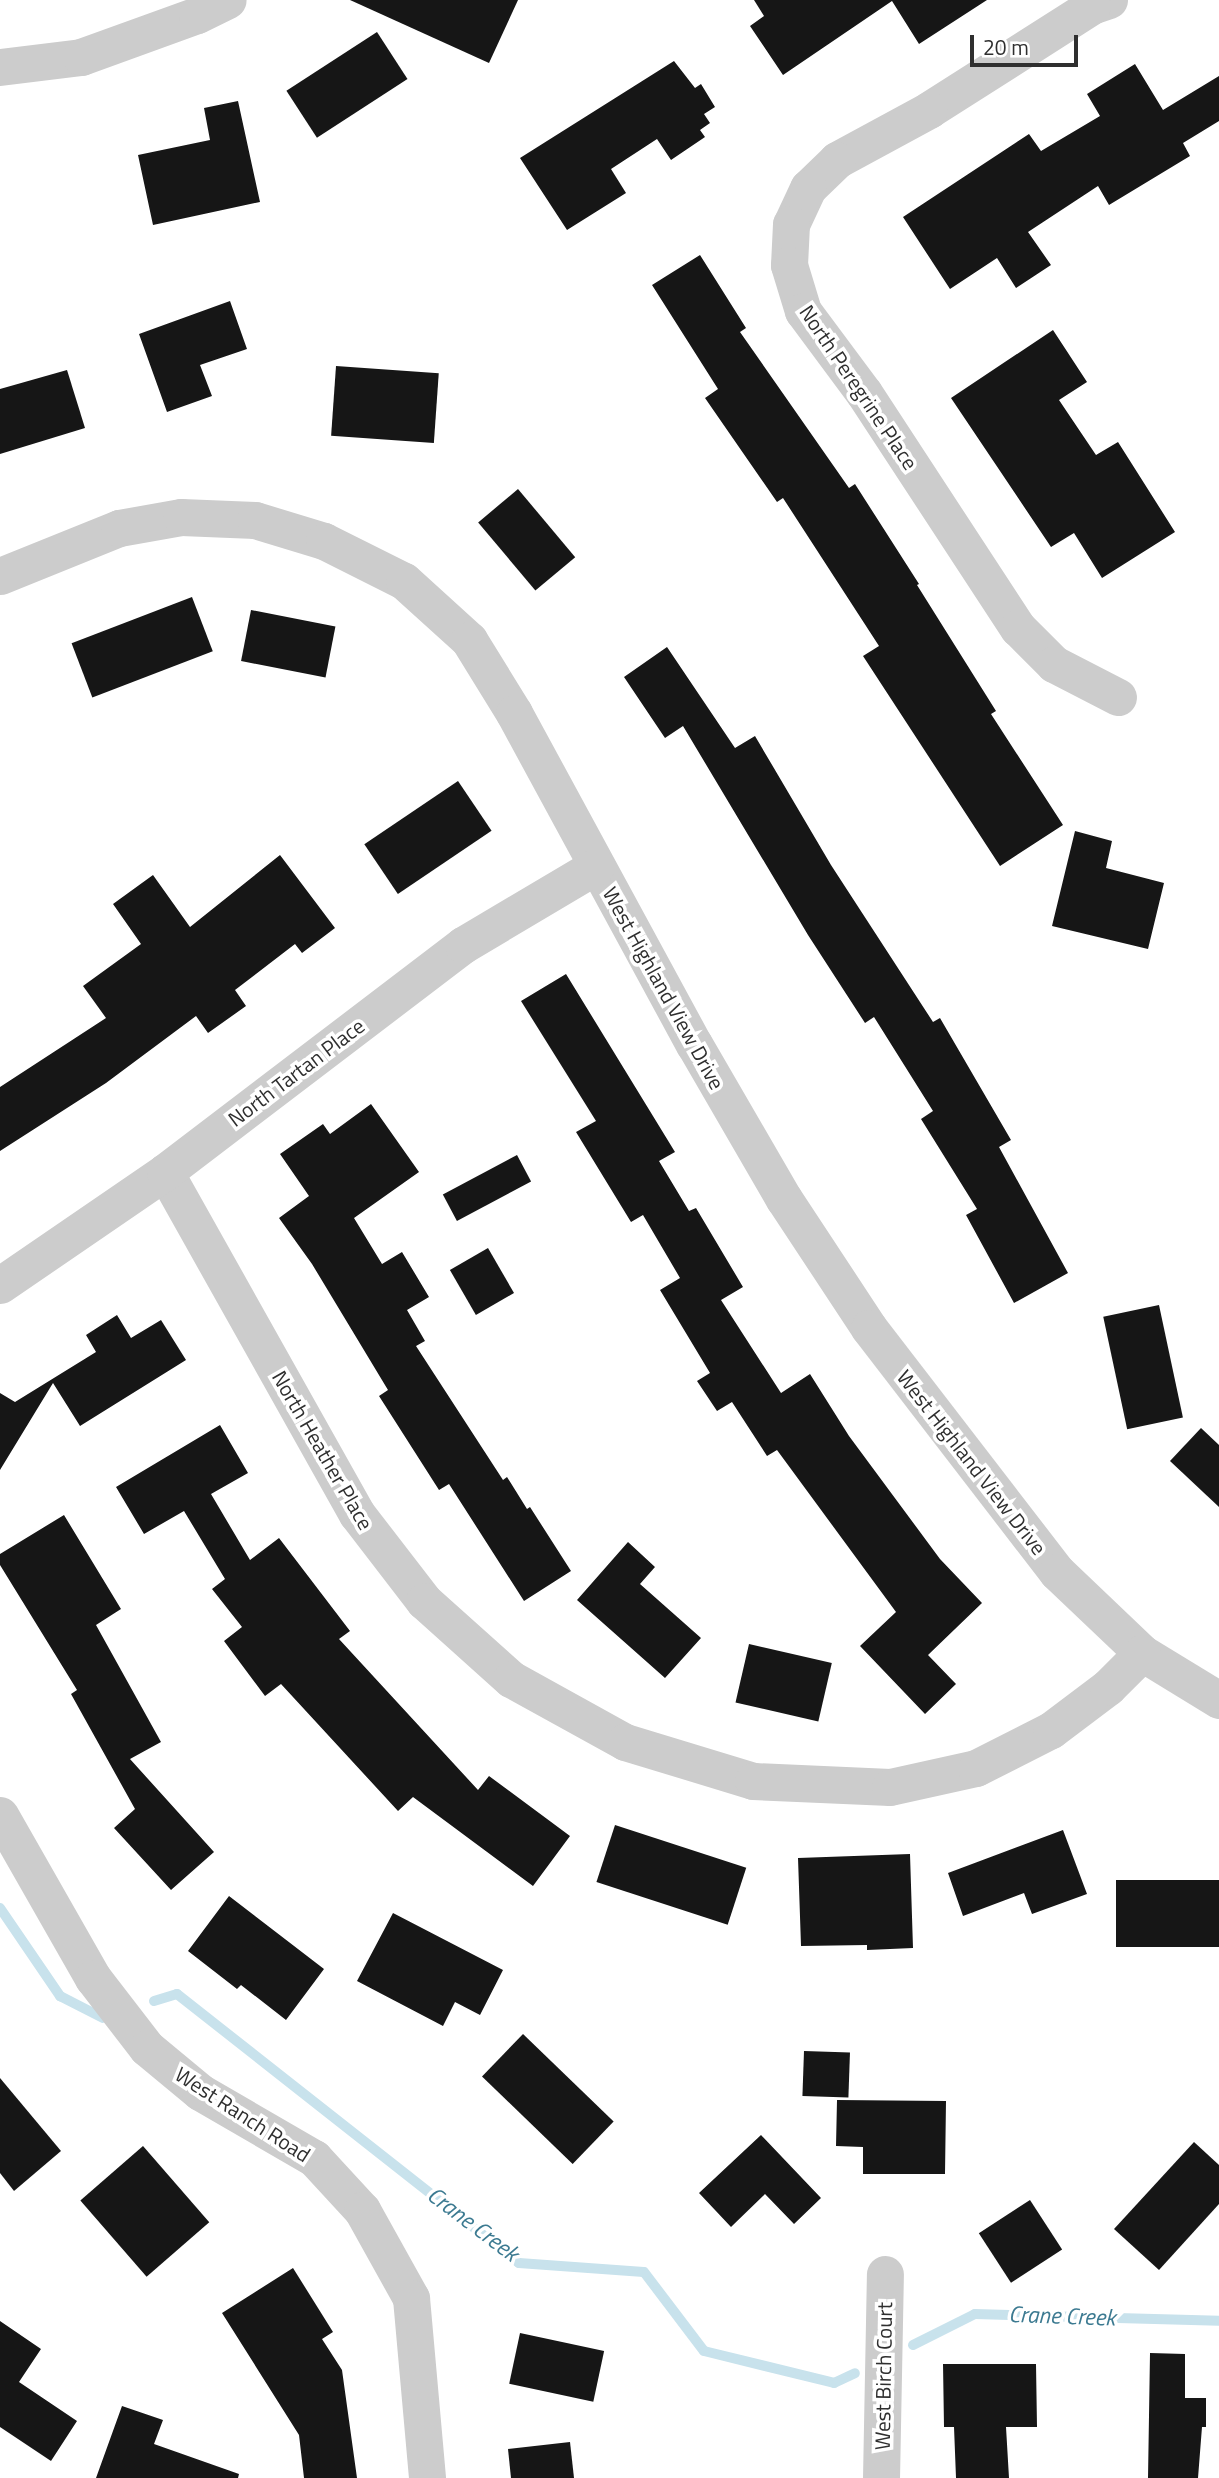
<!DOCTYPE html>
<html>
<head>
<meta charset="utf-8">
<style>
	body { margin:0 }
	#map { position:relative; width:1219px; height:2478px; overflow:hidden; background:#fff; font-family:"Titillium Web",sans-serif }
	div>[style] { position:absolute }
	.stream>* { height:10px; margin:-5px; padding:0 5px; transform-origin:5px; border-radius:5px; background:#c8e2ec }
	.building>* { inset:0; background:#161616; transform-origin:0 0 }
	.minor>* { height:37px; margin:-18.5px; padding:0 18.5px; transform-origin:18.5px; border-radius:18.5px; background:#ccc }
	span { translate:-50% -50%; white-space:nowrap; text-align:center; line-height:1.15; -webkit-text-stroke:7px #fff; paint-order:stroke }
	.street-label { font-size:21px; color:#2f2f2f }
	.water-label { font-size:23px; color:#3c7a91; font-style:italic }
	.scale { position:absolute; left:970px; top:35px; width:108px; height:32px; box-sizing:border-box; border:4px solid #2f2f2f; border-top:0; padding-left:9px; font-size:21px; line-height:24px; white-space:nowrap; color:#2f2f2f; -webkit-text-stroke:5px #fff; paint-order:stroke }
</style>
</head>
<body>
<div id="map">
	<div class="stream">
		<div style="left:0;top:1908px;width:107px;rotate:55.7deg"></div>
		<div style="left:60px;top:1996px;width:48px;rotate:27.1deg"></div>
		<div style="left:154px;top:2001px;width:24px;rotate:-17deg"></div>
		<div style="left:177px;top:1994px;width:435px;rotate:38.2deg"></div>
		<div style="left:519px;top:2263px;width:125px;rotate:4.1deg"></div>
		<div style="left:644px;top:2272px;width:99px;rotate:52.8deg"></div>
		<div style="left:704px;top:2351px;width:134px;rotate:13.8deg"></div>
		<div style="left:834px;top:2383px;width:23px;rotate:-25deg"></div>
		<div style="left:913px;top:2345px;width:69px;rotate:-26.6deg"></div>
		<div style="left:975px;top:2314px;width:244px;rotate:1.6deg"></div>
	</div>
	<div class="building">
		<div style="clip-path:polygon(350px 0,518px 0,489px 63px)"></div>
		<div style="clip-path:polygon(754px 0,987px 0,919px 44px,892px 1px,783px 75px,750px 26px,764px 16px)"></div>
		<div style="left:377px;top:32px;width:56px;height:108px;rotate:57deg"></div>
		<div style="clip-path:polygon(674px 61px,695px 88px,701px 84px,715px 107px,704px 114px,710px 123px,700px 130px,705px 137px,671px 160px,657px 139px,611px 169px,626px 193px,567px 230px,520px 158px)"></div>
		<div style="clip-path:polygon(1135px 64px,1163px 110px,1219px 76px,1219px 121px,1183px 143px,1190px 156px,1109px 205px,1098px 186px,1028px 232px,1051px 265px,1016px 288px,997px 258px,950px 289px,903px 217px,1029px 134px,1041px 151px,1100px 116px,1087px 94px)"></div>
		<div style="clip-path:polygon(238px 101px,260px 202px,153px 225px,138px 155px,210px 140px,204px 108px)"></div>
		<div style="clip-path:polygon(700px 255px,746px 328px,740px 332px,849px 488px,855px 484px,919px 584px,917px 585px,996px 711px,991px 714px,1063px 825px,1000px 866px,863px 656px,879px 646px,783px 498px,777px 502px,705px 398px,718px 389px,652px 285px)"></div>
		<div style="clip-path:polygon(230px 301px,247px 349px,200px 365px,212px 396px,167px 412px,139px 334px)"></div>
		<div style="clip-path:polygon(1053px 330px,1087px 382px,1059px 400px,1096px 455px,1118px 442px,1175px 532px,1102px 578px,1074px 533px,1051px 547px,951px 398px)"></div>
		<div style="left:336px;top:366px;width:103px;height:70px;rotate:4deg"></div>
		<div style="clip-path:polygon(67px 370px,85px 428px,0 454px,0 389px)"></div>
		<div style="left:518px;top:489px;width:89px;height:52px;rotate:50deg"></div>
		<div style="left:192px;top:597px;width:58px;height:129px;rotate:69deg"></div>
		<div style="left:251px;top:610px;width:86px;height:52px;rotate:11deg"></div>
		<div style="clip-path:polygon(667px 647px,735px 748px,755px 736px,831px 865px,933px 1022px,940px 1018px,1011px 1140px,999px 1147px,1068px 1273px,1014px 1303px,966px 1215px,977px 1209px,921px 1119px,933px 1111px,874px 1017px,865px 1023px,808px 935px,683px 726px,665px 738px,624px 677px)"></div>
		<div style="left:458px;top:781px;width:60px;height:113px;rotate:56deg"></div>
		<div style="clip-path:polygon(1075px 831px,1112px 841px,1106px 868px,1164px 883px,1148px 949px,1052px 926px)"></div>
		<div style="clip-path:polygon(280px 855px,335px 928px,302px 953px,295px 944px,235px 990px,246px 1006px,208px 1033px,196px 1016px,106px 1083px,0 1151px,0 1087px,106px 1018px,83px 986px,141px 944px,113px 904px,153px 875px,190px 927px)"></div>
		<div style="clip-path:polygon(566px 974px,675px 1152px,659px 1161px,689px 1211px,696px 1208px,743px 1287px,721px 1300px,781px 1393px,810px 1374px,849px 1436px,940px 1559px,982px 1603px,928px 1655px,956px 1684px,925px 1714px,860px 1646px,896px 1612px,777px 1450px,767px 1456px,732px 1402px,717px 1411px,697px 1381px,710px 1373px,660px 1290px,680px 1278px,643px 1215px,631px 1222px,576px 1132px,596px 1121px,521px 1001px)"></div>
		<div style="clip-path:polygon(371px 1104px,419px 1172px,354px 1218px,382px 1264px,402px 1252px,429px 1297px,407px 1310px,425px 1341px,416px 1346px,503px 1480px,507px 1477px,527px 1509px,530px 1507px,571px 1571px,524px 1601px,449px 1484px,439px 1490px,379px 1396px,388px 1390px,312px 1264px,279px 1218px,309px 1196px,280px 1154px,323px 1124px,330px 1134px)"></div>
		<div style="left:517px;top:1155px;width:30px;height:84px;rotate:62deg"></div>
		<div style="left:488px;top:1248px;width:52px;height:44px;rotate:60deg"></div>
		<div style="left:1159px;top:1305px;width:115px;height:57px;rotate:78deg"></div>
		<div style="clip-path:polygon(117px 1315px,131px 1338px,161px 1320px,186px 1360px,80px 1426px,53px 1383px,0 1470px,0 1393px,15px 1402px,96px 1352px,86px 1335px)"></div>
		<div style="clip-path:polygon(220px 1425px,248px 1473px,211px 1494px,250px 1560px,279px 1538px,350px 1631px,339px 1639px,478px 1790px,489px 1776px,570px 1836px,533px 1886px,413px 1797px,398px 1811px,281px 1684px,265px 1696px,224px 1641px,242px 1627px,212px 1589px,225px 1579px,184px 1511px,144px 1534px,116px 1487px)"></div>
		<div style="clip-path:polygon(1201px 1428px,1219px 1445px,1219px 1507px,1170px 1461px)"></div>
		<div style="clip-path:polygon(64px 1515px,121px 1609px,96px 1625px,161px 1742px,130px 1759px,214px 1852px,171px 1890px,114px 1828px,135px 1809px,71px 1694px,77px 1690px,0 1565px,0 1554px)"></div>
		<div style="clip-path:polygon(628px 1542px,655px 1567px,640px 1584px,701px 1638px,665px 1678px,577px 1600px)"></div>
		<div style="left:749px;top:1644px;width:85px;height:60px;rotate:13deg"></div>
		<div style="left:615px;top:1825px;width:138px;height:60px;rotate:18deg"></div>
		<div style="clip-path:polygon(1063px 1830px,1087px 1894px,1032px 1914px,1024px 1893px,963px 1916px,948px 1873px)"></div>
		<div style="clip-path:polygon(910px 1854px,913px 1948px,867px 1950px,867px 1945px,801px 1946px,798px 1858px)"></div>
		<div style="left:1116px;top:1880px;width:103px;height:67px"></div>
		<div style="clip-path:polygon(229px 1896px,324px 1969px,286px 2020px,241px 1985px,237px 1989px,188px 1951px)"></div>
		<div style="clip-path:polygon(393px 1913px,503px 1970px,480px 2015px,455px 2002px,443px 2026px,357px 1981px)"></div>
		<div style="left:523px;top:2034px;width:126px;height:59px;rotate:44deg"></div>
		<div style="left:804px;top:2051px;width:46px;height:45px;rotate:2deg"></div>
		<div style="clip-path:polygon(0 2078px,61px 2151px,14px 2191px,0 2173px)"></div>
		<div style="clip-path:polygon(837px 2100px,946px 2101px,945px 2174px,863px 2174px,863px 2147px,836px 2146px)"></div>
		<div style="clip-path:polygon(761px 2135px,821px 2198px,794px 2224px,765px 2194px,731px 2227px,699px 2193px)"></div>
		<div style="clip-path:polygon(1194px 2142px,1219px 2165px,1219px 2204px,1159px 2270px,1114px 2229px)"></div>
		<div style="left:143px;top:2146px;width:101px;height:83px;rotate:49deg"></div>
		<div style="left:1030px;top:2200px;width:59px;height:61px;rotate:57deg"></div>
		<div style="clip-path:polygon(293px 2268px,333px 2332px,322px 2339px,342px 2370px,357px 2478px,304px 2478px,299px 2435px,222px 2313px)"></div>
		<div style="clip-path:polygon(0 2321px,41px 2349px,19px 2382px,77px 2421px,51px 2461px,0 2427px)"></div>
		<div style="left:520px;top:2333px;width:86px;height:52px;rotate:12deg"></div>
		<div style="clip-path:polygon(1150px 2353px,1185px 2354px,1185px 2398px,1206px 2398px,1206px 2427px,1202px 2427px,1198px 2478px,1148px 2478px)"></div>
		<div style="clip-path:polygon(943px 2364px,1036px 2364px,1037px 2427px,1006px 2427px,1009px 2478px,956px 2478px,954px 2427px,944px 2427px)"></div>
		<div style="clip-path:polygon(122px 2406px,163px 2420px,154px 2444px,239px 2474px,238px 2478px,96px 2478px)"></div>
		<div style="clip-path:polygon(570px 2442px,574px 2478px,511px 2478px,508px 2449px)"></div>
	</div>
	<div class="minor">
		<div style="left:1109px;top:0;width:18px;rotate:161deg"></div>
		<div style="left:1092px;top:6px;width:193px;rotate:147.5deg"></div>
		<div style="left:929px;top:110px;width:105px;rotate:151.5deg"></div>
		<div style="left:837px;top:160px;width:40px;rotate:136deg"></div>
		<div style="left:808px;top:188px;width:40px;rotate:115deg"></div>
		<div style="left:791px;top:224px;width:41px;rotate:92.8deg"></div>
		<div style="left:789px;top:265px;width:48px;rotate:73.1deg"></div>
		<div style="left:803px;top:311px;width:102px;rotate:53.4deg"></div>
		<div style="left:864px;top:393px;width:281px;rotate:56.8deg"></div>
		<div style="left:1018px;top:628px;width:51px;rotate:45deg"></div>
		<div style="left:1054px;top:664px;width:72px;rotate:27.3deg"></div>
		<div style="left:0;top:67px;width:82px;rotate:-7deg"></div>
		<div style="left:81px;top:57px;width:123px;rotate:-19.9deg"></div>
		<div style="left:197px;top:15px;width:34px;rotate:-26deg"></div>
		<div style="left:0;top:576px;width:128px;rotate:-22deg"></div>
		<div style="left:119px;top:528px;width:63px;rotate:-10.1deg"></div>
		<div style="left:181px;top:517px;width:74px;rotate:2.3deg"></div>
		<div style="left:255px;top:520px;width:72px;rotate:16.9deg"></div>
		<div style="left:324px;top:541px;width:89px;rotate:26.6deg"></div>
		<div style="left:404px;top:581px;width:88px;rotate:42.2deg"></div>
		<div style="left:469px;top:640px;width:86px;rotate:58.3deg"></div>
		<div style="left:514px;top:713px;width:377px;rotate:61.5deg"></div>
		<div style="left:694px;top:1044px;width:179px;rotate:59.9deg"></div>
		<div style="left:784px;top:1199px;width:154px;rotate:56.6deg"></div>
		<div style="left:869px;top:1328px;width:308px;rotate:52.4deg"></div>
		<div style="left:1057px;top:1572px;width:117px;rotate:43.6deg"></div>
		<div style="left:1142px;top:1653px;width:90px;rotate:31.4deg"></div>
		<div style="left:165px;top:1172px;width:392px;rotate:60.7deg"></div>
		<div style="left:357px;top:1514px;width:110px;rotate:52.4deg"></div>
		<div style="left:424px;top:1601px;width:117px;rotate:41.9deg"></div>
		<div style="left:511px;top:1679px;width:130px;rotate:28.9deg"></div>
		<div style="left:625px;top:1742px;width:134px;rotate:16.9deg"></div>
		<div style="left:753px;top:1781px;width:137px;rotate:2.5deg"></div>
		<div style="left:890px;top:1787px;width:88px;rotate:-12.5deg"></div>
		<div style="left:976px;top:1768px;width:84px;rotate:-26.9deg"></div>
		<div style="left:1051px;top:1730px;width:71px;rotate:-37deg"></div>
		<div style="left:1108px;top:1687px;width:48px;rotate:-45deg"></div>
		<div style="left:0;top:1285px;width:200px;rotate:-34.4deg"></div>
		<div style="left:165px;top:1172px;width:375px;rotate:-37.3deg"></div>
		<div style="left:463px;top:945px;width:155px;rotate:-30.7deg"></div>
		<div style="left:0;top:1815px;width:188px;rotate:60.3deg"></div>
		<div style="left:93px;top:1978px;width:88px;rotate:52.4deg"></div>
		<div style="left:147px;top:2048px;width:69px;rotate:39.7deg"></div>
		<div style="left:200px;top:2092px;width:132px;rotate:30.1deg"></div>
		<div style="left:314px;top:2158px;width:71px;rotate:47.3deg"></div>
		<div style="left:362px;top:2210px;width:101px;rotate:60.9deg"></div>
		<div style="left:411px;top:2298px;width:181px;rotate:84.9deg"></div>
		<div style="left:881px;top:2478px;width:204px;rotate:-88.9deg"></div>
	</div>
	<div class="street-label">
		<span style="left:859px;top:387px;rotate:56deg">North Peregrine Place</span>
		<span style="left:664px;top:988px;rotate:61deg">West Highland View Drive</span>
		<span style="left:296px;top:1072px;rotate:-37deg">North Tartan Place</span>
		<span style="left:323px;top:1450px;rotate:60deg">North Heather Place</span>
		<span style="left:972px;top:1462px;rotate:52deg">West Highland View Drive</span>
		<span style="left:243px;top:2114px;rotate:33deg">West Ranch Road</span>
		<span style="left:883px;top:2376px;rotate:-89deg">West Birch Court</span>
	</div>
	<div class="water-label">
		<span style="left:473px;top:2224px;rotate:37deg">Crane Creek</span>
		<span style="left:1062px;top:2316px;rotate:2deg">Crane Creek</span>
	</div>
	<div class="scale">20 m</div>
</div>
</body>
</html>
